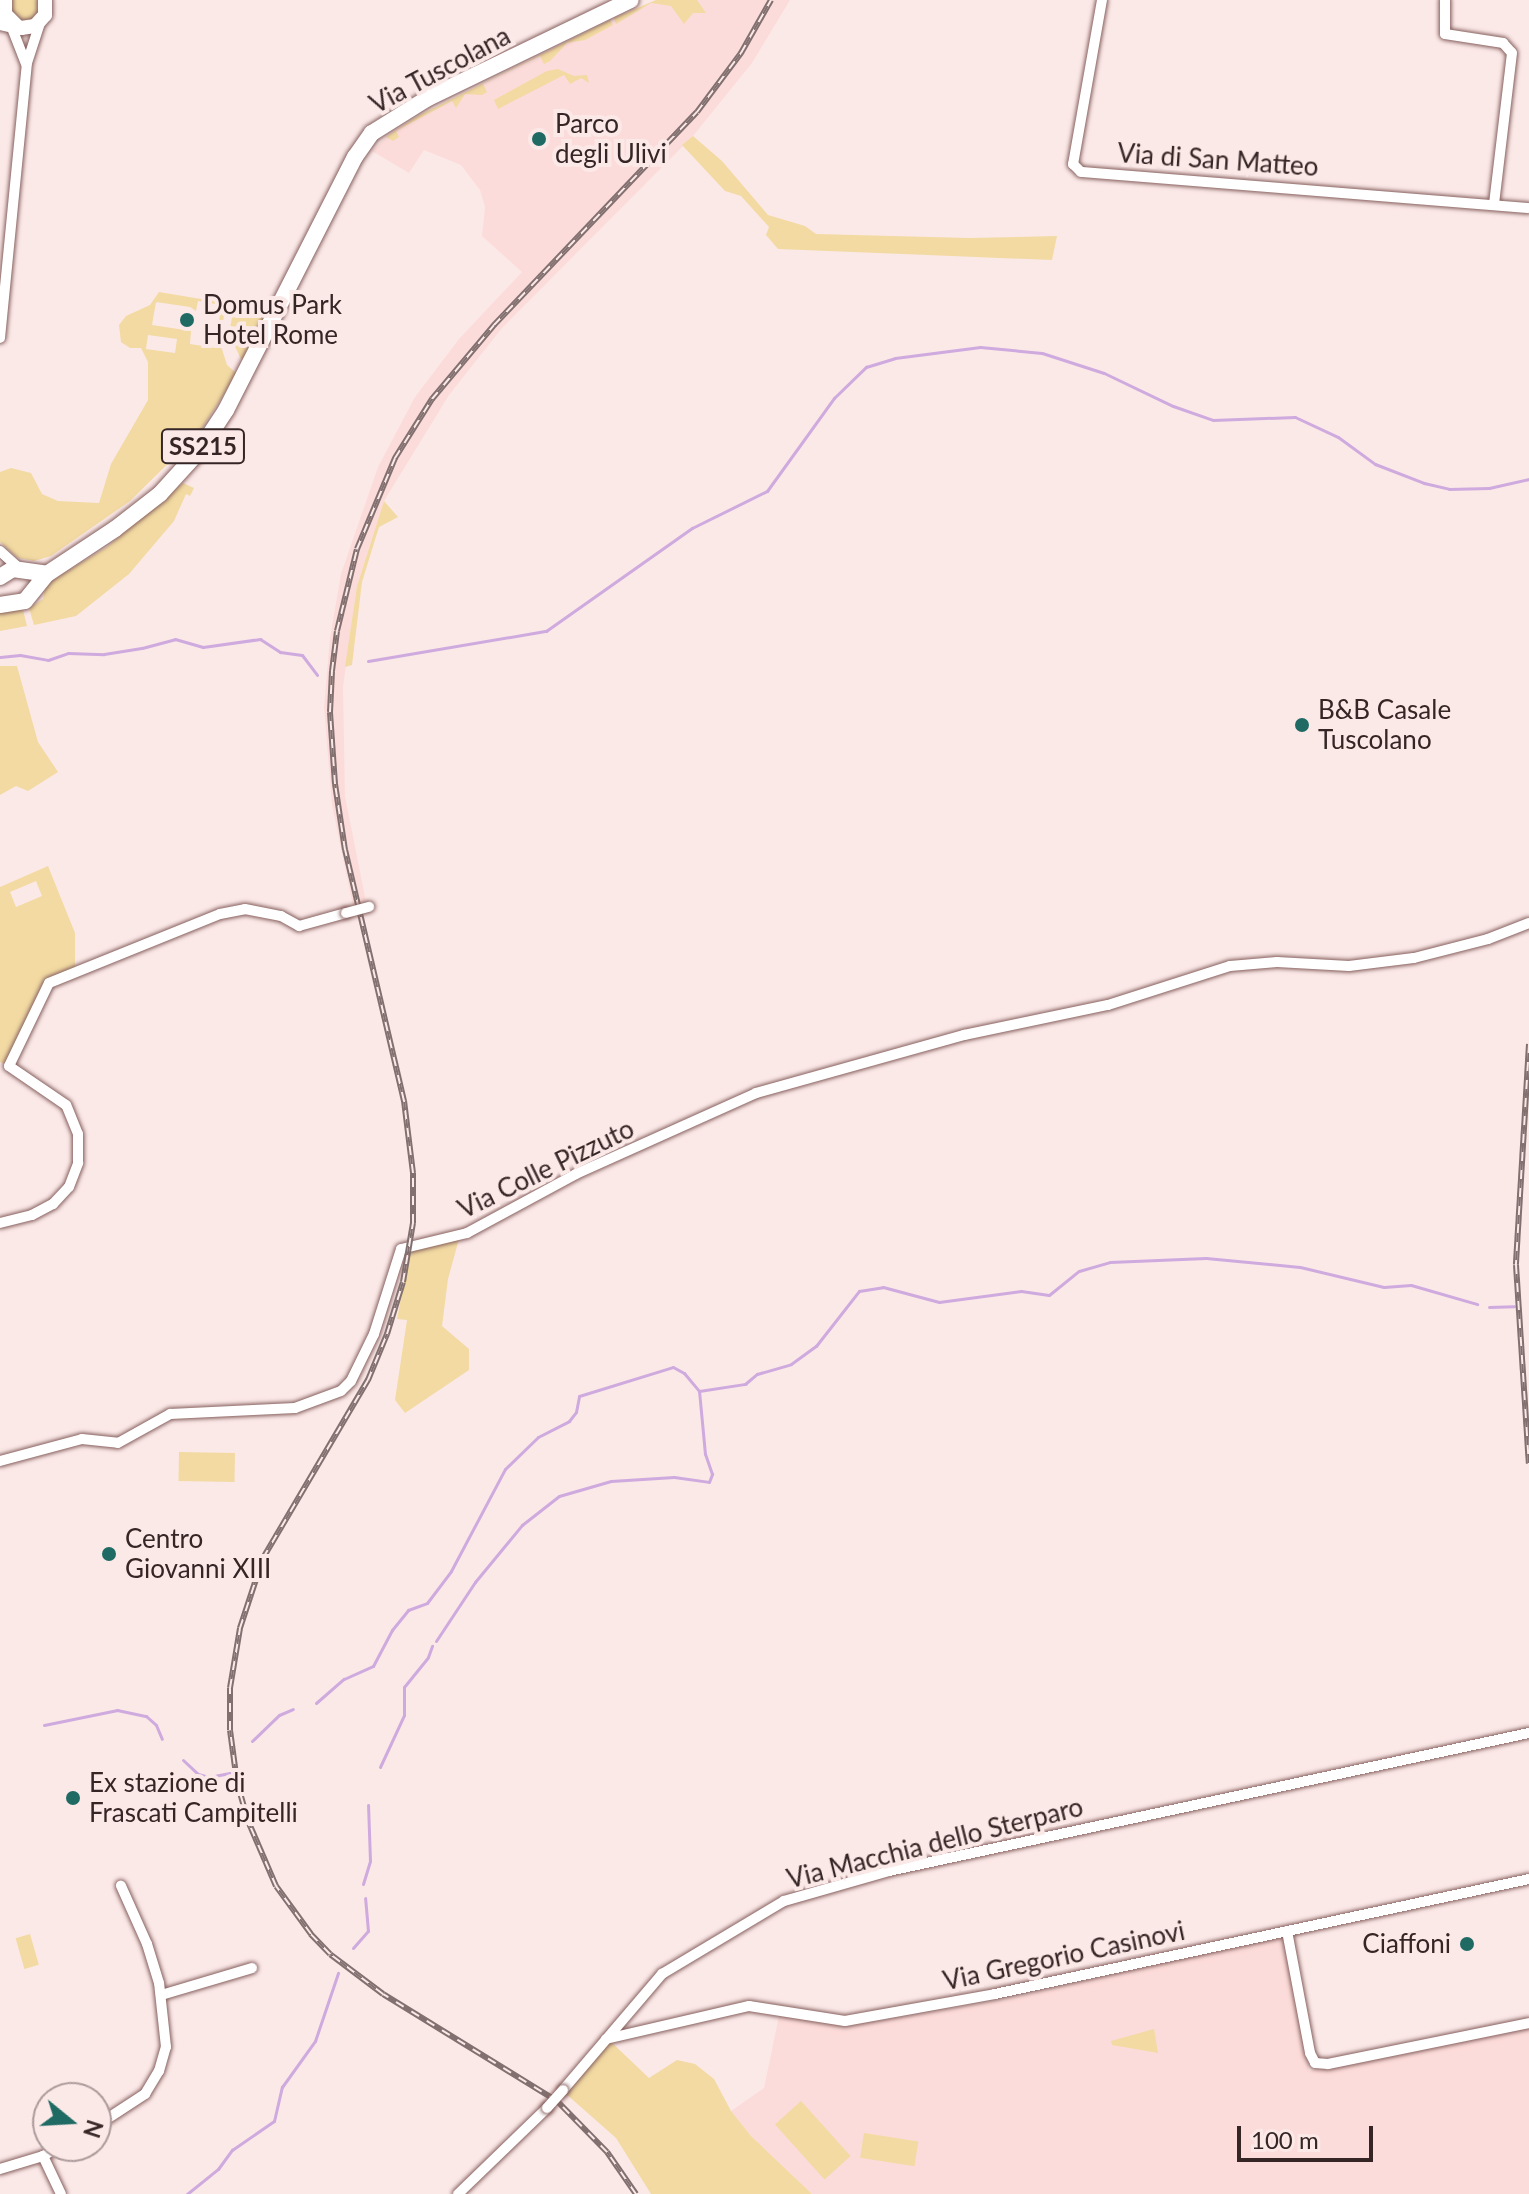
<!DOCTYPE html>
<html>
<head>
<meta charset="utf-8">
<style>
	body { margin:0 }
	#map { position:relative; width:1529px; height:2194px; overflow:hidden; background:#fbe9e8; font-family:Lato,sans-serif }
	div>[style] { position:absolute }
	.built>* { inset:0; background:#fcdcda }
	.green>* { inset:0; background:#f2daa2; transform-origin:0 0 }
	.stream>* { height:3px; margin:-1.5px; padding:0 1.5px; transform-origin:1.5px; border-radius:1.5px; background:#ceaade }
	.roads { filter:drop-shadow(0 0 2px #86605e) drop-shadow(0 0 2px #86605e) }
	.minor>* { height:10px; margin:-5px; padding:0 5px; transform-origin:5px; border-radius:5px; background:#fff }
	.secondary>* { height:14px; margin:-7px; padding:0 7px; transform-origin:7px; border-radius:7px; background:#fff }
	.primary>* { height:16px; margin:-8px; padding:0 8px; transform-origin:8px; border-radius:8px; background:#fff }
	.rail>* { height:6px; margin-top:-3px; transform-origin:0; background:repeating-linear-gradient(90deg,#fbe9e8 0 9px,#81706f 0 18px); box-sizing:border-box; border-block:2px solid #81706f }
	.bridges { filter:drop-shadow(0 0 2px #86605e) drop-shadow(0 0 2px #86605e) }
	.minor-bridge>* { height:10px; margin:-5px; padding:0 5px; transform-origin:5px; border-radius:5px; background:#fff }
	.dots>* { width:22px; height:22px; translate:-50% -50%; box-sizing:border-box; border:4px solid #fbe9e8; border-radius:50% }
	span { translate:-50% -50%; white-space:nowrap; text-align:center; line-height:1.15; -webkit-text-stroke:8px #fbe9e8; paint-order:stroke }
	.shield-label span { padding:2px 6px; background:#fbe9e8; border:2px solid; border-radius:6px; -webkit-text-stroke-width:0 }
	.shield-label { font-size:24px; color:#352524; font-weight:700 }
	.street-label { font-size:26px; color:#352524 }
	.poi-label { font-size:26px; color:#352524 }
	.left { translate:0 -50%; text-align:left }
	.right { translate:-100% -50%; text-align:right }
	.north { position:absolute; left:32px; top:2082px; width:80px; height:80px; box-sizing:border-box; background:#fbe9e8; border:2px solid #ac9b9a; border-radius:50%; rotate:108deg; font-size:22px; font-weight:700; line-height:32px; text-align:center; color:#352524 }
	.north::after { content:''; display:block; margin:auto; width:28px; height:36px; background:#206a64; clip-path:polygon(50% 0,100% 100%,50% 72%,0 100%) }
	.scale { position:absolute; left:1237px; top:2126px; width:136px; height:36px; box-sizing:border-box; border:4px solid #352524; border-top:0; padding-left:10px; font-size:24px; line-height:28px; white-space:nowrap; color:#352524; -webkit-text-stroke:6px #fbe9e8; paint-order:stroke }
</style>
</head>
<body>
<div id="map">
	<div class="built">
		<div style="clip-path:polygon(656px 0,790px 0,752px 63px,693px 136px,502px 328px,449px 395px,384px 501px,357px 586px,343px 687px,345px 796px,367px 907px,354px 911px,332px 805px,324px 707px,330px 638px,341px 574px,378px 467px,415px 397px,459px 339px,522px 272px,482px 236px,485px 207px,480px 190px,461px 165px,424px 150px,409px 173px,372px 151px,392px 132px,418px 116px)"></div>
		<div style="clip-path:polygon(1283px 1935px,1309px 2071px,1529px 2027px,1529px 2194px,812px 2194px,751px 2136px,731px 2111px,764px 2088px,779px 2016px,849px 2026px,1012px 1998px)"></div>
	</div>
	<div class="green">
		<div style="clip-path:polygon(10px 0,39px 0,38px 16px,23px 23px,13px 19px)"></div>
		<div style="clip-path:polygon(656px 0,697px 0,706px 13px,693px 13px,684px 24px,671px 6px,651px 3px,616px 24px,614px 18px)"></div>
		<div style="clip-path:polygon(610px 20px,613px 25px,585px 40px,567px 43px,550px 61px,544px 64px,540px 56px,483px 84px,487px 92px,482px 95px,465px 94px,456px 108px,452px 101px,396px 131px,399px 137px,393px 141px,386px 137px,418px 116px)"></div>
		<div style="clip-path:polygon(558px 69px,574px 76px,587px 75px,589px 83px,581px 78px,570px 84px,564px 75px,498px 109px,494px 100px,547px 71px)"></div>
		<div style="clip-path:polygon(693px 136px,722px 161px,768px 215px,805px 226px,816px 234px,969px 238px,1057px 236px,1052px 260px,778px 249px,766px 235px,769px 227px,741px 196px,725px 191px,682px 145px)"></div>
		<div style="clip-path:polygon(evenodd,159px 292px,225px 303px,221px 346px,227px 365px,237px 374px,199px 433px,130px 501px,51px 556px,34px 561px,18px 558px,0 542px,0 472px,11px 468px,31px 473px,42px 494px,58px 501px,99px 503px,111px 464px,148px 400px,148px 362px,141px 348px,130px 348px,121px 342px,119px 325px,126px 316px,150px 305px,159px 292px,198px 301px,221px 305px,216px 348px,190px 344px,191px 331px,152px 325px,156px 302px,190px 307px,196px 311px,198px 301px,159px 292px,148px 335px,177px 339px,175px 353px,146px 349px,148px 335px)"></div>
		<div style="clip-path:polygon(271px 306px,244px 360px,241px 359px,229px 334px,233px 312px)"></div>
		<div style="clip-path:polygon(183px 483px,194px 488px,190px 496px,186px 494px,174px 521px,129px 574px,76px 616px,34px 625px,29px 608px,43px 599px,46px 584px,107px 547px)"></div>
		<div style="clip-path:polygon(384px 501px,398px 517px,379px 527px,362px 582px,352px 665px,345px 667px,357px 586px)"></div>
		<div style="clip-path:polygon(23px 610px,27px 626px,0 631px,0 612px)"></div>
		<div style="clip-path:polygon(0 666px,17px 666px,38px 742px,58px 772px,28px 791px,16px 786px,0 795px)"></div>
		<div style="clip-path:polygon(evenodd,48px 866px,75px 933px,75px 973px,49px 984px,9px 1066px,0 1062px,0 887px,48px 866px,36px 881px,42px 896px,16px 907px,10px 892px,36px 881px)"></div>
		<div style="clip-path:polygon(459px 1239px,448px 1279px,442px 1326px,469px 1349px,469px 1370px,405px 1413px,395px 1400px,407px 1320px,397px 1319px,410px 1251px)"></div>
		<div style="left:179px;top:1452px;width:56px;height:29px;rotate:1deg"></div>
		<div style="left:30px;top:1934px;width:32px;height:15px;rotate:74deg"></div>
		<div style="clip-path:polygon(1154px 2029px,1158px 2053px,1112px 2045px,1111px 2041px)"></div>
		<div style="clip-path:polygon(609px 2040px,649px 2078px,677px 2060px,695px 2064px,714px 2079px,731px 2111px,751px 2136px,812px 2194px,651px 2194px,616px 2138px,565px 2093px)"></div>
		<div style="left:801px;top:2101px;width:74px;height:35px;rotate:48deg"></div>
		<div style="left:864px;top:2133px;width:55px;height:25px;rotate:9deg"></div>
	</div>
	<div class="stream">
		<div style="left:0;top:657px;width:20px;rotate:-6deg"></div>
		<div style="left:20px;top:655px;width:28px;rotate:10deg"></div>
		<div style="left:48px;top:660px;width:21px;rotate:-19deg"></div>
		<div style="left:68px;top:653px;width:36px;rotate:2deg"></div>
		<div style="left:104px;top:654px;width:38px;rotate:-9deg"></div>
		<div style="left:142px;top:648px;width:34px;rotate:-15deg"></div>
		<div style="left:175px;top:639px;width:29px;rotate:16deg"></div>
		<div style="left:203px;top:647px;width:58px;rotate:-8deg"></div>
		<div style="left:260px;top:639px;width:24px;rotate:33deg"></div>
		<div style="left:280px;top:652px;width:22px;rotate:8deg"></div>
		<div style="left:302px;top:655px;width:25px;rotate:53deg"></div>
		<div style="left:368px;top:661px;width:181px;rotate:-9.6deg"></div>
		<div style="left:546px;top:631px;width:179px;rotate:-35.2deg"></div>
		<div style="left:692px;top:528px;width:84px;rotate:-26.3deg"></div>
		<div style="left:767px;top:491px;width:115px;rotate:-54.2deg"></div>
		<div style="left:834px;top:398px;width:45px;rotate:-44.1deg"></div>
		<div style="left:866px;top:367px;width:30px;rotate:-17deg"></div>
		<div style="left:895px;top:358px;width:86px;rotate:-7.4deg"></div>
		<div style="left:980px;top:347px;width:62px;rotate:5.5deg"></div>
		<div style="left:1042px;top:353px;width:65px;rotate:17.9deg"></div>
		<div style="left:1104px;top:373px;width:76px;rotate:25.6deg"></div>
		<div style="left:1173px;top:406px;width:42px;rotate:19.3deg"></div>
		<div style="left:1213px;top:420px;width:82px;rotate:-2.1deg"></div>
		<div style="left:1295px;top:417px;width:47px;rotate:24.9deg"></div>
		<div style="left:1338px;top:437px;width:46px;rotate:36.1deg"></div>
		<div style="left:1375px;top:464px;width:53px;rotate:21.2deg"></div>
		<div style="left:1424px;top:483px;width:26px;rotate:13deg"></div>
		<div style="left:1449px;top:489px;width:40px;rotate:-1.4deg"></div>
		<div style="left:1489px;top:488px;width:41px;rotate:-12.7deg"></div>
		<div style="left:1489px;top:1307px;width:25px;rotate:-2deg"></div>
		<div style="left:436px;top:1641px;width:71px;rotate:-56.5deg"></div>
		<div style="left:475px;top:1582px;width:74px;rotate:-50.5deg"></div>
		<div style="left:522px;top:1525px;width:47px;rotate:-38.1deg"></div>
		<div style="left:559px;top:1496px;width:54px;rotate:-16.1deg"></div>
		<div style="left:611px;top:1481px;width:63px;rotate:-3.6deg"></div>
		<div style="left:674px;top:1477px;width:35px;rotate:8deg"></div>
		<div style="left:709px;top:1482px;width:9px;rotate:-69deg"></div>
		<div style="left:712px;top:1474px;width:21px;rotate:-109deg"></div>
		<div style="left:705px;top:1454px;width:63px;rotate:-95.4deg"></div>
		<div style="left:316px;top:1703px;width:37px;rotate:-41deg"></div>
		<div style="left:344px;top:1679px;width:32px;rotate:-24deg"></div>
		<div style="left:373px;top:1666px;width:41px;rotate:-62.2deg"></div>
		<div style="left:392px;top:1630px;width:26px;rotate:-51deg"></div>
		<div style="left:408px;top:1610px;width:20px;rotate:-20deg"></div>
		<div style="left:427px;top:1603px;width:40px;rotate:-53deg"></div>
		<div style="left:451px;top:1571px;width:115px;rotate:-62.1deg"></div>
		<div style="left:505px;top:1469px;width:46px;rotate:-44.1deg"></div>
		<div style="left:538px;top:1437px;width:35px;rotate:-27deg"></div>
		<div style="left:569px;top:1421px;width:11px;rotate:-52deg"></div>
		<div style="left:576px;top:1412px;width:16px;rotate:-79deg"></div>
		<div style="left:579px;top:1396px;width:98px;rotate:-17.1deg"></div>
		<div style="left:673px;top:1367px;width:13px;rotate:29deg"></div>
		<div style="left:684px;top:1373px;width:23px;rotate:50deg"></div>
		<div style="left:699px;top:1391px;width:47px;rotate:-8.7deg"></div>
		<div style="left:745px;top:1384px;width:16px;rotate:-40deg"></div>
		<div style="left:757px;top:1374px;width:35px;rotate:-16deg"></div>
		<div style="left:791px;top:1364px;width:31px;rotate:-36deg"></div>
		<div style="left:816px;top:1346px;width:70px;rotate:-52deg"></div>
		<div style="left:859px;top:1291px;width:24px;rotate:-9deg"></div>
		<div style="left:883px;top:1287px;width:58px;rotate:15deg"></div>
		<div style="left:939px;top:1302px;width:83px;rotate:-7.6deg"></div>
		<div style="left:1021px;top:1291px;width:28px;rotate:8deg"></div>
		<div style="left:1049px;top:1295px;width:38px;rotate:-39deg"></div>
		<div style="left:1079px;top:1271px;width:32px;rotate:-16deg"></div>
		<div style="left:1110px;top:1262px;width:96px;rotate:-2.4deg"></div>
		<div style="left:1206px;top:1258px;width:94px;rotate:5.5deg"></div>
		<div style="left:1300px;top:1267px;width:86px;rotate:13.4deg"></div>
		<div style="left:1384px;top:1287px;width:27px;rotate:-4deg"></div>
		<div style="left:1411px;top:1285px;width:69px;rotate:16.1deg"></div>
		<div style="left:44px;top:1725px;width:75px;rotate:-11.6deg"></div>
		<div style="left:117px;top:1710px;width:30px;rotate:12deg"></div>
		<div style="left:146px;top:1716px;width:13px;rotate:42deg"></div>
		<div style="left:156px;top:1725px;width:15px;rotate:67deg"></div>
		<div style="left:252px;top:1741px;width:37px;rotate:-44deg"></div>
		<div style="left:279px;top:1715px;width:15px;rotate:-23deg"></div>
		<div style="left:183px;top:1760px;width:21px;rotate:43deg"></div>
		<div style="left:198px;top:1774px;width:11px;rotate:15deg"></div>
		<div style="left:209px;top:1777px;width:21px;rotate:-11deg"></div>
		<div style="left:380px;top:1767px;width:57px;rotate:-65.2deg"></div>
		<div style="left:404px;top:1715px;width:28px;rotate:-90deg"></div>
		<div style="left:404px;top:1687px;width:38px;rotate:-51deg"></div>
		<div style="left:428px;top:1657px;width:12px;rotate:-70deg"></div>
		<div style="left:363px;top:1884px;width:24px;rotate:-73deg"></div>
		<div style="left:370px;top:1861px;width:56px;rotate:-92deg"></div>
		<div style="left:353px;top:1948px;width:23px;rotate:-49deg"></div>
		<div style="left:368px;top:1931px;width:33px;rotate:-95deg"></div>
		<div style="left:187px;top:2194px;width:40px;rotate:-39deg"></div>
		<div style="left:218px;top:2169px;width:24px;rotate:-54deg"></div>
		<div style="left:232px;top:2150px;width:51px;rotate:-34.6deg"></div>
		<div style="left:274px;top:2121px;width:35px;rotate:-77deg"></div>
		<div style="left:282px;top:2087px;width:57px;rotate:-54.3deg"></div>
		<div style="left:315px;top:2041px;width:72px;rotate:-71.3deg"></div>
	</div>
	<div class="roads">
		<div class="minor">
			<div style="left:1102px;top:0;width:167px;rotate:100deg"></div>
			<div style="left:1073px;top:164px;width:11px;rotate:45deg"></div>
			<div style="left:1081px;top:172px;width:449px;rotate:4.6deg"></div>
			<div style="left:1445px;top:0;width:34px;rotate:90deg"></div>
			<div style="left:1445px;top:34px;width:59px;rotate:8.8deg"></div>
			<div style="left:1503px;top:43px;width:13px;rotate:48deg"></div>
			<div style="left:1512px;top:53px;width:153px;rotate:96.8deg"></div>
			<div style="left:10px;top:23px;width:44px;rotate:68.7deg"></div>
			<div style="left:0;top:338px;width:276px;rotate:-84.4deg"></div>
			<div style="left:27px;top:63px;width:42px;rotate:-72deg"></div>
			<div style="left:0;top:551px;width:25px;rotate:42deg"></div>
			<div style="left:0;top:1223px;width:33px;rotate:-14deg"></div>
			<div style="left:32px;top:1215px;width:24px;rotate:-28deg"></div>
			<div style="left:53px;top:1204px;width:23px;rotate:-47deg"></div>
			<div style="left:69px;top:1187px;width:26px;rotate:-69deg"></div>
			<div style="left:78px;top:1163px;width:29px;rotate:-90deg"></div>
			<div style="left:78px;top:1134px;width:31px;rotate:-112deg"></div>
			<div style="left:66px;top:1105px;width:69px;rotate:-145.6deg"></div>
			<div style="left:9px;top:1066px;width:92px;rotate:-64.3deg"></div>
			<div style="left:49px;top:983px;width:184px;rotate:-22deg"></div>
			<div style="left:220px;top:914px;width:25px;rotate:-11deg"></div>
			<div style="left:245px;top:909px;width:37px;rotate:11deg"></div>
			<div style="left:281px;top:916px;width:21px;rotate:29deg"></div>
			<div style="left:299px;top:926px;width:49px;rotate:-15.5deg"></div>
			<div style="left:0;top:1461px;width:85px;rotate:-15deg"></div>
			<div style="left:82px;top:1439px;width:36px;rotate:6deg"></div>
			<div style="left:118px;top:1443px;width:60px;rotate:-29.1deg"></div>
			<div style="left:170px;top:1414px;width:125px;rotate:-2.7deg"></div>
			<div style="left:295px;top:1408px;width:49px;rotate:-20.3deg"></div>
			<div style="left:341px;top:1391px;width:14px;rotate:-45deg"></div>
			<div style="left:351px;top:1381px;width:52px;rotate:-63.9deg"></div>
			<div style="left:374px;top:1334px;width:89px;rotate:-72.4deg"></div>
			<div style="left:401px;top:1249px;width:68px;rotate:-13.6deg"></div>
			<div style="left:467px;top:1233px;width:124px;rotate:-28.4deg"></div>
			<div style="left:576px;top:1174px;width:197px;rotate:-24.2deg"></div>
			<div style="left:756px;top:1093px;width:216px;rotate:-15.6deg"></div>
			<div style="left:964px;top:1035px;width:147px;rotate:-11.8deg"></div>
			<div style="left:1108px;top:1005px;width:128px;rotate:-17.7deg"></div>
			<div style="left:1230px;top:966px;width:47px;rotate:-4.9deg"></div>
			<div style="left:1277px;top:962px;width:72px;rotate:3.2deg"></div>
			<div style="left:1349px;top:966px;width:65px;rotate:-7deg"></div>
			<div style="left:1414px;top:958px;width:76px;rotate:-14.4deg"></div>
			<div style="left:1488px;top:939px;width:44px;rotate:-21.3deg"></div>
			<div style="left:1287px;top:1931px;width:124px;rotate:79.3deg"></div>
			<div style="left:1310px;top:2053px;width:11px;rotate:63deg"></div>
			<div style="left:1315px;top:2063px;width:13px;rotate:4deg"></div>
			<div style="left:1328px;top:2064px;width:205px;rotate:-11.5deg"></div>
			<div style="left:161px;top:1995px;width:95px;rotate:-16.5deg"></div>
			<div style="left:606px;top:2039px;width:147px;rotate:-13deg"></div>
			<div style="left:749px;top:2006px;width:97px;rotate:8.9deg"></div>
			<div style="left:845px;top:2021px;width:152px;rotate:-10.2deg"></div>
			<div style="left:995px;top:1994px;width:546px;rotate:-12.15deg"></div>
			<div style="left:563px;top:2090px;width:153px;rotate:-49.5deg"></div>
			<div style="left:662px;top:1974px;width:142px;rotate:-30.9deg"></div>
			<div style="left:784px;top:1901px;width:109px;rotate:-15.9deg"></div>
			<div style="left:889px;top:1871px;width:655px;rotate:-12.17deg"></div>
			<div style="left:96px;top:2126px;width:59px;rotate:-33.1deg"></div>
			<div style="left:145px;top:2094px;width:27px;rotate:-59deg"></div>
			<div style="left:159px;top:2071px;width:25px;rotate:-74deg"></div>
			<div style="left:166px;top:2047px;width:64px;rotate:-96.2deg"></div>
			<div style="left:159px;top:1983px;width:41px;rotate:-107.1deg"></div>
			<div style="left:147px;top:1944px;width:64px;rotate:-114.1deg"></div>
			<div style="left:43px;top:2156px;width:42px;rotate:64.7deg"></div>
			<div style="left:0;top:2169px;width:45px;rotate:-16.8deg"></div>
			<div style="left:43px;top:2156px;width:20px;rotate:-30deg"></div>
			<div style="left:458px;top:2194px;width:124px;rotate:-44deg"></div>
		</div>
		<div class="secondary">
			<div style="left:5px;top:0;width:14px;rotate:90deg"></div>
			<div style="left:5px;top:14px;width:17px;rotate:45deg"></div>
			<div style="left:0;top:23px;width:22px;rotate:13deg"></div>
			<div style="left:21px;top:28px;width:14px;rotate:-8deg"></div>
			<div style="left:35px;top:26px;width:15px;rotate:-48deg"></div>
			<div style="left:45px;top:15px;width:15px;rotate:-90deg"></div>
		</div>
		<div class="primary">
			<div style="left:0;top:577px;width:15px;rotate:-32deg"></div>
			<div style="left:13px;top:569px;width:34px;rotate:8deg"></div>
			<div style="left:0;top:605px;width:25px;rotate:-9deg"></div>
			<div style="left:25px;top:601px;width:35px;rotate:-51deg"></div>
			<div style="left:47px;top:574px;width:82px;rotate:-33.5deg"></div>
			<div style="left:115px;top:529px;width:57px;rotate:-37.9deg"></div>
			<div style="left:160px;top:494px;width:58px;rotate:-47.8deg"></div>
			<div style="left:199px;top:451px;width:49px;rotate:-56.6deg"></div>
			<div style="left:226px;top:410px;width:284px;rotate:-63deg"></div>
			<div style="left:355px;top:157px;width:29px;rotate:-55deg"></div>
			<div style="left:372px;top:133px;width:66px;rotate:-32deg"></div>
			<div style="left:428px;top:98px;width:225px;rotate:-25.8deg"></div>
		</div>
	</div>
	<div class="rail">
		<div style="left:1529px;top:1044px;width:221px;rotate:93.4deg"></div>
		<div style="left:1516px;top:1265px;width:199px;rotate:86.3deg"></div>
		<div style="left:636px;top:2194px;width:51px;rotate:-124.6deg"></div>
		<div style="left:607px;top:2152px;width:71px;rotate:-134.4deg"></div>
		<div style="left:557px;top:2101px;width:204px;rotate:-148.4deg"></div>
		<div style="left:383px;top:1994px;width:66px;rotate:-143deg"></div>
		<div style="left:330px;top:1954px;width:28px;rotate:-134deg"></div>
		<div style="left:311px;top:1934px;width:59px;rotate:-126.1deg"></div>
		<div style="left:276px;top:1886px;width:71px;rotate:-113.3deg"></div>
		<div style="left:248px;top:1821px;width:41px;rotate:-105.8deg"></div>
		<div style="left:237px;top:1782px;width:52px;rotate:-97.7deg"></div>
		<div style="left:230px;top:1730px;width:42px;rotate:-90deg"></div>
		<div style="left:230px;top:1688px;width:61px;rotate:-80.5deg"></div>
		<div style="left:240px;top:1628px;width:74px;rotate:-71.8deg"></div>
		<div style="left:263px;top:1558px;width:207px;rotate:-59.5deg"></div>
		<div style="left:368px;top:1380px;width:50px;rotate:-67.6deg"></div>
		<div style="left:387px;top:1334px;width:54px;rotate:-72.9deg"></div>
		<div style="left:403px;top:1282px;width:60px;rotate:-80.4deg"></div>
		<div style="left:413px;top:1223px;width:50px;rotate:-90deg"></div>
		<div style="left:413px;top:1173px;width:73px;rotate:-97.1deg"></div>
		<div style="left:404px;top:1101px;width:258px;rotate:-103.2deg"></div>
		<div style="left:345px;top:850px;width:67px;rotate:-98.6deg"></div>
		<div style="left:335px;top:784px;width:72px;rotate:-94deg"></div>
		<div style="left:330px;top:712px;width:41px;rotate:-87.2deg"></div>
		<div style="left:332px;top:671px;width:40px;rotate:-82.9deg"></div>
		<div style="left:337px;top:631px;width:84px;rotate:-76.3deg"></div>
		<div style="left:357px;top:549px;width:99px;rotate:-67.3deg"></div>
		<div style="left:395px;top:458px;width:70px;rotate:-57.9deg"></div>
		<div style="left:432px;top:399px;width:97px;rotate:-50deg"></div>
		<div style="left:494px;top:325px;width:294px;rotate:-46.4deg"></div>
		<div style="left:697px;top:112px;width:74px;rotate:-53.3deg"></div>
		<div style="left:741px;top:53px;width:61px;rotate:-60.5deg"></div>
	</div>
	<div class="bridges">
		<div class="minor-bridge">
			<div style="left:346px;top:913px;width:24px;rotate:-15deg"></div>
			<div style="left:547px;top:2108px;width:24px;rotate:-48deg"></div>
		</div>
	</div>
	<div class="dots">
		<div style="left:539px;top:139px;background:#206a64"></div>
		<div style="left:187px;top:320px;background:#206a64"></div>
		<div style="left:1302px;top:725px;background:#206a64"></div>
		<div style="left:109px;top:1554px;background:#206a64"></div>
		<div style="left:73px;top:1798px;background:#206a64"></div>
		<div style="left:1467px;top:1944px;background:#206a64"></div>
	</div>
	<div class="shield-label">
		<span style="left:203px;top:446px">SS215</span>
	</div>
	<div class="street-label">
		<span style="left:440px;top:70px;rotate:-28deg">Via Tuscolana</span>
		<span style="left:1218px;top:160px;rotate:4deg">Via di San Matteo</span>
		<span style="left:546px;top:1169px;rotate:-26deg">Via Colle Pizzuto</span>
		<span style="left:935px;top:1843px;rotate:-14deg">Via Macchia dello Sterparo</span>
		<span style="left:1064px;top:1956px;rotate:-12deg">Via Gregorio Casinovi</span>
	</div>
	<div class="poi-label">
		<span class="left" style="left:555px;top:139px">Parco<br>degli Ulivi</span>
		<span class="left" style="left:203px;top:320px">Domus Park<br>Hotel Rome</span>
		<span class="left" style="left:1318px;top:725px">B&amp;B Casale<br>Tuscolano</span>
		<span class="left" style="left:125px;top:1554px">Centro<br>Giovanni XIII</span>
		<span class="left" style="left:89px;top:1798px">Ex stazione di<br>Frascati Campitelli</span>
		<span class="right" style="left:1451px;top:1944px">Ciaffoni</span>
	</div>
	<div class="north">N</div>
	<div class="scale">100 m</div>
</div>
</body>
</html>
